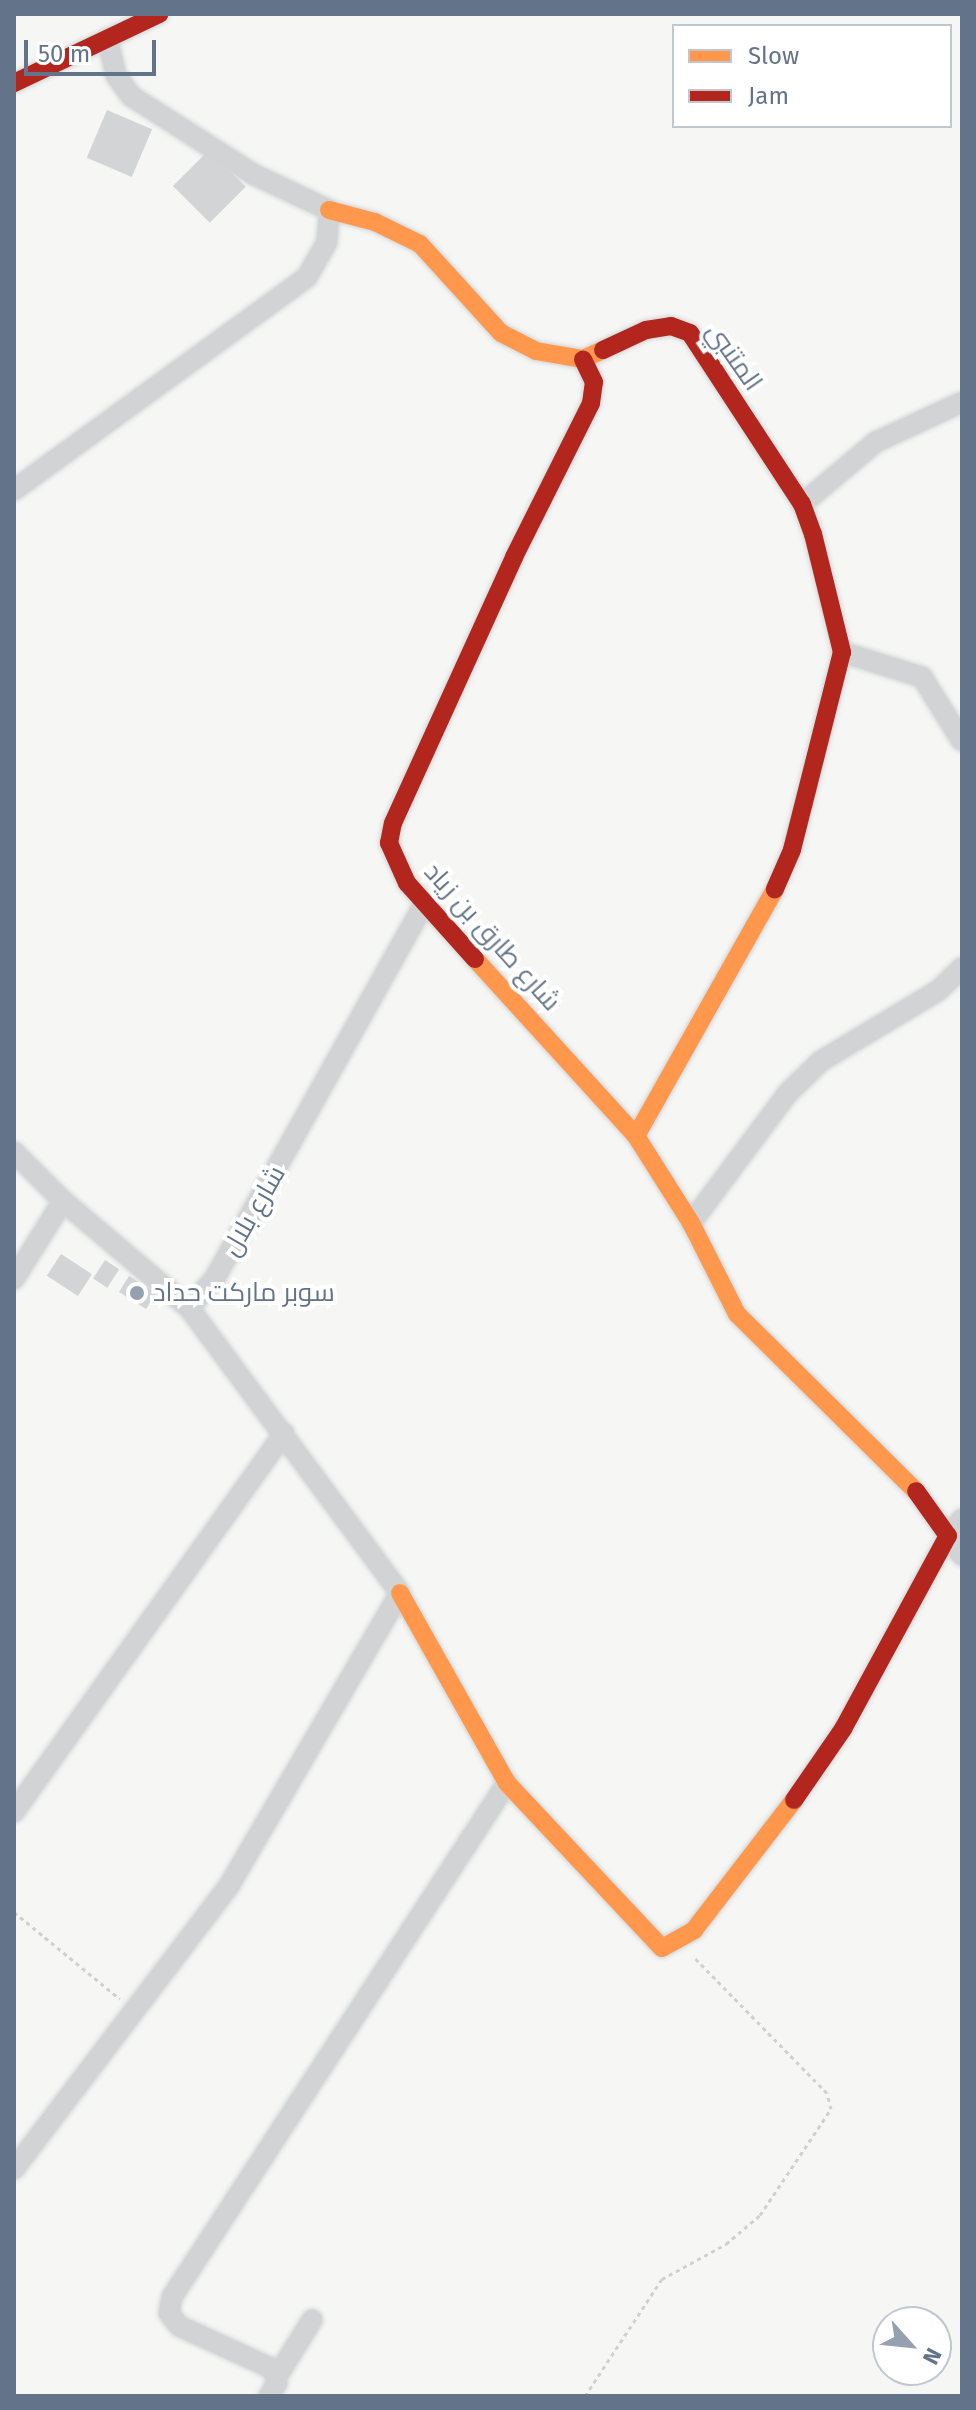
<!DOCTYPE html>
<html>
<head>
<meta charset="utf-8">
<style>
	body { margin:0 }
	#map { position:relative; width:976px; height:2410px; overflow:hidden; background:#f6f7f5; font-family:"Fira Sans",Cairo,sans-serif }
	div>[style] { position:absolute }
	.building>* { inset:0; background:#d2d4d5; transform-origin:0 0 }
	.path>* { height:3px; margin-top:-1.5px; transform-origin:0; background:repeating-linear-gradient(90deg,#cfd0d0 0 4px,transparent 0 8px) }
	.roads { filter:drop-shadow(0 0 2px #d2d5d6) drop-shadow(0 0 2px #d2d5d6) }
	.street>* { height:20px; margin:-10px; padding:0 10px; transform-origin:10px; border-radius:10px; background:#d2d3d4 }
	.slow>* { height:18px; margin:-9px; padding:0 9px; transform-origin:9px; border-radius:9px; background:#ff974d }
	.jam>* { height:18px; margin:-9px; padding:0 9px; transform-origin:9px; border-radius:9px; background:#b3261e }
	.dots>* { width:22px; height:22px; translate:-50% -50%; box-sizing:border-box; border:4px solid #fff; border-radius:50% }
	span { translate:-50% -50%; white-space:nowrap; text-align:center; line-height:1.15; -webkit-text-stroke:8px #fff; paint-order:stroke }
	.street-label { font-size:26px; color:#637389 }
	.poi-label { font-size:26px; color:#637389 }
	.left { translate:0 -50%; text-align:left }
	.frame { position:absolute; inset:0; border:16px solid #637389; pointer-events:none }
	.legend { position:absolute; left:672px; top:24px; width:280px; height:104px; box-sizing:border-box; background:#fff; border:2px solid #c1c7d0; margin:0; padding:10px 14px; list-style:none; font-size:24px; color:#637389 }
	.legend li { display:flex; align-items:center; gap:16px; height:40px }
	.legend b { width:40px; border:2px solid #c1c7d0 }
	.north { position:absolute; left:872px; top:2306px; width:80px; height:80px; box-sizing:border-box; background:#fff; border:2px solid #c1c7d0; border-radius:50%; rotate:117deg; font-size:22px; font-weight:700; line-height:32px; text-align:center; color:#637389 }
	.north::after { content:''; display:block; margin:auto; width:28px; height:36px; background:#96a1af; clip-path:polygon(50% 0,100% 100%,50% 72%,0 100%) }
	.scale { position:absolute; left:24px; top:40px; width:132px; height:36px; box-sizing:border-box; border:4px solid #637389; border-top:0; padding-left:10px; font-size:24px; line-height:28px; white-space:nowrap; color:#637389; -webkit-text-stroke:6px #fff; paint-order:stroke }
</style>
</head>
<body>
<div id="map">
	<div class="building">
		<div style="left:107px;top:110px;width:49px;height:52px;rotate:23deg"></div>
		<div style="left:209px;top:150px;width:52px;height:51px;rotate:45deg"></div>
		<div style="left:61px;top:1254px;width:37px;height:26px;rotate:33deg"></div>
		<div style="left:105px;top:1260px;width:17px;height:22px;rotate:33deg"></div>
		<div style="left:129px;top:1276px;width:32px;height:19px;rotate:32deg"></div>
	</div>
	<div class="path">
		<div style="left:14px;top:1912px;width:137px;rotate:39.4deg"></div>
		<div style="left:585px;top:2396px;width:140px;rotate:-56.7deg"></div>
		<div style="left:662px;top:2279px;width:73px;rotate:-28.7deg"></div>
		<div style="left:726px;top:2244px;width:45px;rotate:-40.5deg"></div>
		<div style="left:760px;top:2215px;width:128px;rotate:-56.2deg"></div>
		<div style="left:831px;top:2109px;width:16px;rotate:-104deg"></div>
		<div style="left:827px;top:2093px;width:192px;rotate:-134.4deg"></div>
	</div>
	<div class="roads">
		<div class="street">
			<div style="left:14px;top:490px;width:362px;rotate:-36deg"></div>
			<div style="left:307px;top:277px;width:40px;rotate:-60.3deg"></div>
			<div style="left:327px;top:242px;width:32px;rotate:-86deg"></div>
			<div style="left:329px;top:210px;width:84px;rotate:-154.7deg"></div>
			<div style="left:253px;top:174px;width:145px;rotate:-147.4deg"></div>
			<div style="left:131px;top:96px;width:26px;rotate:-126deg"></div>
			<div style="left:116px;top:75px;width:37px;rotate:-103deg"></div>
			<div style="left:802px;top:504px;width:97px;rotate:-40deg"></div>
			<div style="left:876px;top:442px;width:95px;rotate:-24.9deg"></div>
			<div style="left:842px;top:652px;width:84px;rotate:17.4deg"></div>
			<div style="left:922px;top:677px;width:75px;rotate:58deg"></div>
			<div style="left:14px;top:1152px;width:69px;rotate:45deg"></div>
			<div style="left:63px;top:1201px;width:165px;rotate:40.3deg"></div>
			<div style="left:189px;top:1308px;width:40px;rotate:-49deg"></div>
			<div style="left:215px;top:1278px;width:431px;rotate:-60.8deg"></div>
			<div style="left:691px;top:1223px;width:162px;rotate:-53.3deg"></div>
			<div style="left:788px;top:1093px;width:46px;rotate:-44.1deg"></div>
			<div style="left:821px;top:1061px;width:138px;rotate:-31deg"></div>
			<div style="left:939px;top:990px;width:32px;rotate:-44deg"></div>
			<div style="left:14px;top:1279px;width:92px;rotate:-57.9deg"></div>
			<div style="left:962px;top:1519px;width:22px;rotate:129deg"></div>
			<div style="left:948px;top:1536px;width:24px;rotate:54deg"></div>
			<div style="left:14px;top:1812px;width:465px;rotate:-54.5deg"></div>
			<div style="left:14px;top:2169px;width:358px;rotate:-52.8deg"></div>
			<div style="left:230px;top:1884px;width:337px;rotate:-59.7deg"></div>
			<div style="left:400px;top:1593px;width:355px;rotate:-126.5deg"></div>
			<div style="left:278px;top:2375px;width:65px;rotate:-58.3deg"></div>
			<div style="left:269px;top:2396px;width:15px;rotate:-58deg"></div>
			<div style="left:277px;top:2383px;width:15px;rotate:-106deg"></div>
			<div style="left:273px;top:2369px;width:103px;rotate:-155.4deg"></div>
			<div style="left:179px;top:2326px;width:16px;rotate:-128deg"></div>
			<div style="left:169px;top:2313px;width:16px;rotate:-79deg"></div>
			<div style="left:172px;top:2297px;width:614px;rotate:-56.91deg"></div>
		</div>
		<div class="slow">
			<div style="left:329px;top:210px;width:48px;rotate:14.6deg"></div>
			<div style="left:375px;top:222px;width:50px;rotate:26.1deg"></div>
			<div style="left:420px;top:244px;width:120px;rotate:47.7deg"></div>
			<div style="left:501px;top:333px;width:39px;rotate:27deg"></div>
			<div style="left:536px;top:351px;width:48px;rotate:9.7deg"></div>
			<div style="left:583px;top:359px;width:22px;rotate:-24deg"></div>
			<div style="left:475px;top:959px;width:239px;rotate:47.7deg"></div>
			<div style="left:636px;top:1136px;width:283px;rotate:-60.6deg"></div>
			<div style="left:636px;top:1136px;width:103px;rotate:57.7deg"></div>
			<div style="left:691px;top:1223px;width:102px;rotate:63.2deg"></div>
			<div style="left:737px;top:1314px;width:252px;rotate:44.7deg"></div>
			<div style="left:400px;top:1593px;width:218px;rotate:60.6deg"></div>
			<div style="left:507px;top:1783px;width:226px;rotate:46.8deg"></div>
			<div style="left:662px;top:1948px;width:37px;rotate:-29deg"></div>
			<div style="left:694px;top:1930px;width:164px;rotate:-52.4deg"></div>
		</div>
		<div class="jam">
			<div style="left:14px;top:83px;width:161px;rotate:-25.4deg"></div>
			<div style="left:603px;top:350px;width:47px;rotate:-24.9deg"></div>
			<div style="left:646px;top:330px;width:25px;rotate:-9deg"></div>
			<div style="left:671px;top:326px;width:20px;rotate:20deg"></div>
			<div style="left:690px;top:333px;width:204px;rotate:56.8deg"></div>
			<div style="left:802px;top:504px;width:32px;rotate:70deg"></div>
			<div style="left:813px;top:534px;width:122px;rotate:76.2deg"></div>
			<div style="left:842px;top:652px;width:204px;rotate:104.2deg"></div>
			<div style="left:792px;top:850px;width:43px;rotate:113.6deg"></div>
			<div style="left:475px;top:959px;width:102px;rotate:-131.8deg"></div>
			<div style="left:407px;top:883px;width:44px;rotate:-114.2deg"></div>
			<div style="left:389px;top:843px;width:20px;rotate:-79deg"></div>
			<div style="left:393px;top:823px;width:292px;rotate:-65.5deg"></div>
			<div style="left:514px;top:557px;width:172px;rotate:-63.4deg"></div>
			<div style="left:591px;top:403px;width:21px;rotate:-82deg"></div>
			<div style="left:594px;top:382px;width:25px;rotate:-116deg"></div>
			<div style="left:794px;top:1800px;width:86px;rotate:-55.4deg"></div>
			<div style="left:843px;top:1729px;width:220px;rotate:-61.5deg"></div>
			<div style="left:948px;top:1536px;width:55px;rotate:-125.4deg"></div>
		</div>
	</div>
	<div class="dots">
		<div style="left:137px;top:1293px;background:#96a1af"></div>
	</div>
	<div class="street-label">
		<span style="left:734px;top:357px;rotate:55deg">المتنبي</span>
		<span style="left:492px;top:937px;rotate:48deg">شارع طارق بن زياد</span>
		<span style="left:254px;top:1211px;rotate:-60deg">شارع بلال</span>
	</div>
	<div class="poi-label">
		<span class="left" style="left:153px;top:1293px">سوبر ماركت حداد</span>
	</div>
	<div class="frame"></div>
	<ul class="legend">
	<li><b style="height:10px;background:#ff974d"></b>Slow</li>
	<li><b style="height:10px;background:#b3261e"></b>Jam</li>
	</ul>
	<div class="north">N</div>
	<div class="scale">50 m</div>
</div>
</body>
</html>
